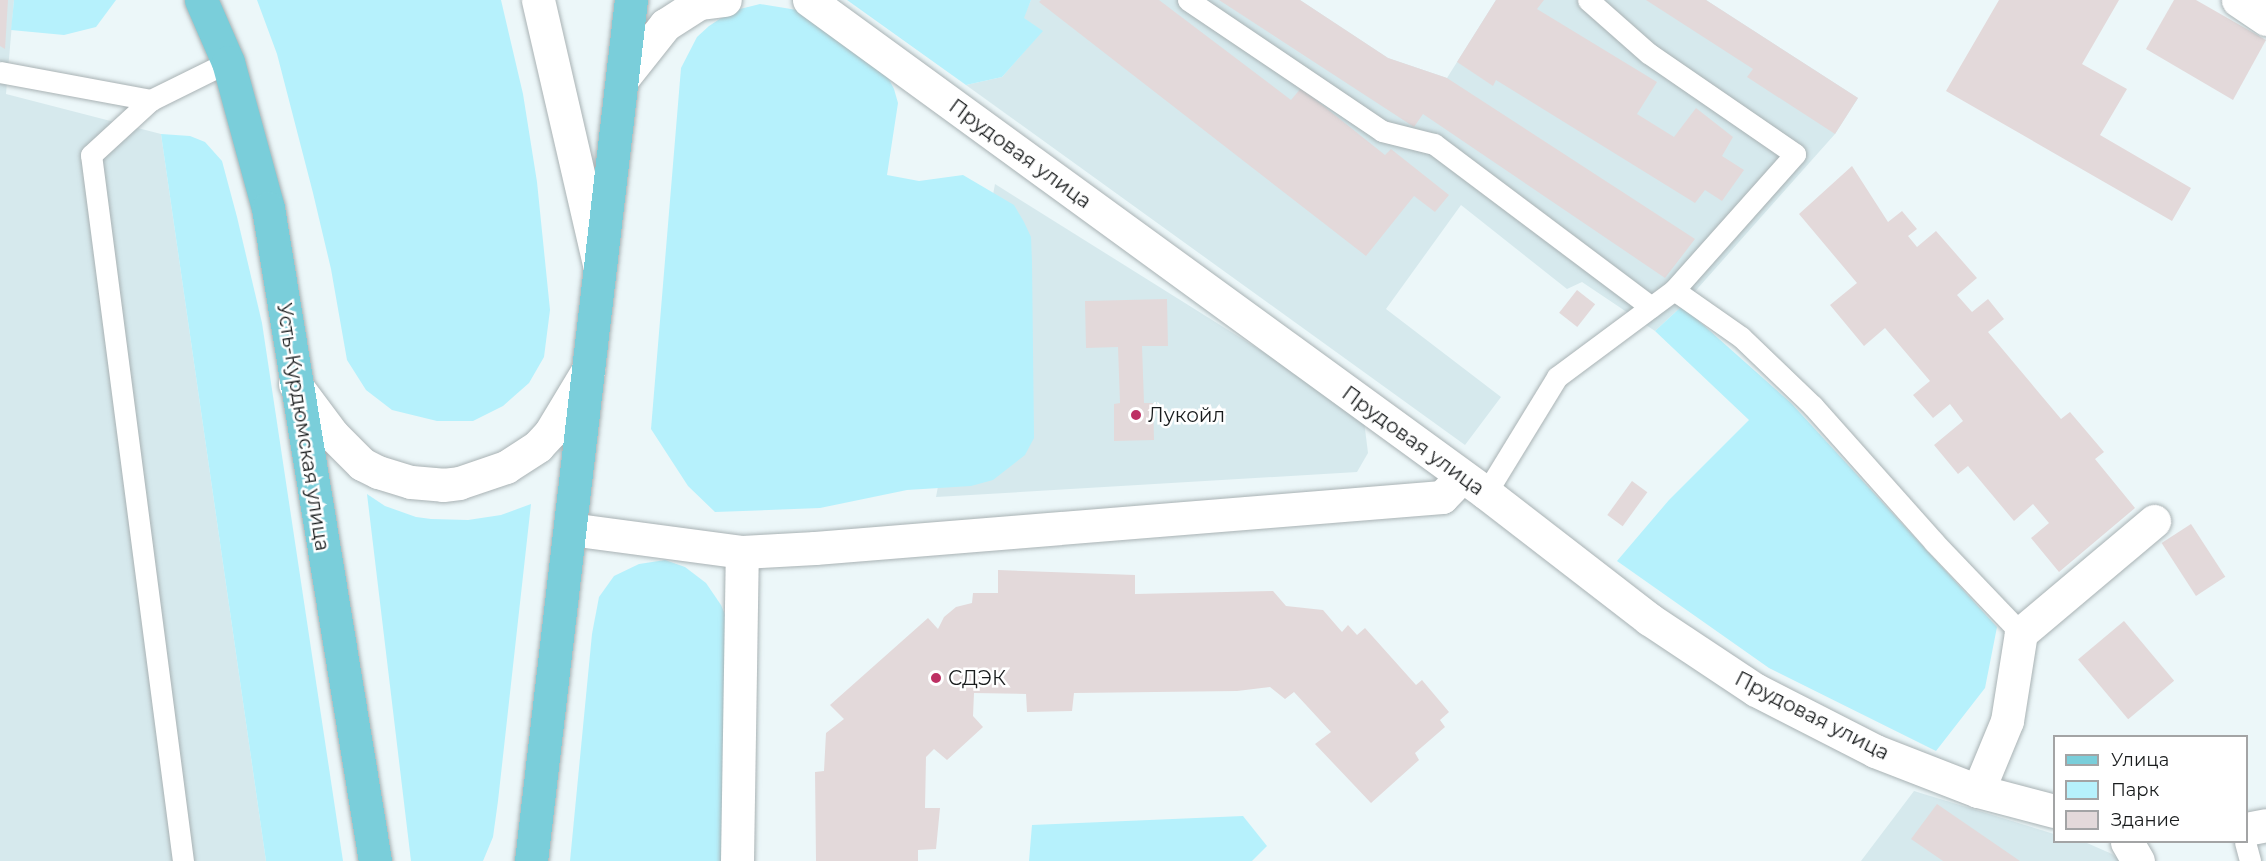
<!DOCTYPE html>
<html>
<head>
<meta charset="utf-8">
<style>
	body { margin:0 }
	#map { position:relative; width:2266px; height:861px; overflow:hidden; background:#ecf7f9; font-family:Montserrat,sans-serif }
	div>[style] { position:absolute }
	.built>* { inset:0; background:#d6e9ed }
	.green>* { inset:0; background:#b6f1fc }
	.building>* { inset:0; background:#e3d9da; transform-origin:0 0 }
	.roads { filter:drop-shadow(0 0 2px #a9b2b4) drop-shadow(0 0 2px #a9b2b4) }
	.service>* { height:21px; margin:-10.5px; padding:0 10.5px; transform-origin:10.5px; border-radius:10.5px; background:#fff }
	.minor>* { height:33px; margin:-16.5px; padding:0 16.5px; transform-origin:16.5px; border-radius:16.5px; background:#fff }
	.secondary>* { height:33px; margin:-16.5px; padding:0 16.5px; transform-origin:16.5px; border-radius:16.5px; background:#fff }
	.primary>* { height:33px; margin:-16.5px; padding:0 16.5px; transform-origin:16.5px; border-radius:16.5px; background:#7aceda }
	.dots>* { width:16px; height:16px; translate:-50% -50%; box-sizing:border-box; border:3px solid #fff; border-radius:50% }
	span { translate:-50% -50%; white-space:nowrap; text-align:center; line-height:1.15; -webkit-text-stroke:5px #fff; paint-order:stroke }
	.street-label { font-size:20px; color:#191c1d }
	.poi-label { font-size:20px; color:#191c1d }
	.left { translate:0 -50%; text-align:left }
	.legend { position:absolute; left:2053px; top:735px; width:195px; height:108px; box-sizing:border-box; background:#fff; border:2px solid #a3a4a5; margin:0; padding:8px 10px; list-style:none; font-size:18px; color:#191c1d }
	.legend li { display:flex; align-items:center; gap:12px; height:30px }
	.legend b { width:30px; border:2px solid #a3a4a5 }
</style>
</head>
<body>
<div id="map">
	<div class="built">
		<div style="clip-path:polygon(0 0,14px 0,6px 94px,161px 134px,266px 861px,0 861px)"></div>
		<div style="clip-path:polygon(1031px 0,1300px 0,1388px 58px,1447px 78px,1496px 0,1706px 0,1858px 98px,1835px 134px,1682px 306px,1655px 331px,1582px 282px,1567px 289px,1461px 205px,1386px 309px,1501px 397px,1465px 445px,966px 85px,1002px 77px,1042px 31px,1023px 18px)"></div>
		<div style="clip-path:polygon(995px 184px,1354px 409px,1364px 421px,1368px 453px,1357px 472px,936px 497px)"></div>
		<div style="clip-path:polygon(1914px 791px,2054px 834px,2054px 842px,2087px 843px,2112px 854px,2120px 861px,1861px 861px)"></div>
	</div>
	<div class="green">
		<div style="clip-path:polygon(14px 0,116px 0,96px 27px,64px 35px,11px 30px)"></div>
		<div style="clip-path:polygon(257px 0,501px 0,523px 94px,537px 182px,550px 310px,544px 357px,529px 383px,503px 406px,473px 421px,437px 421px,392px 410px,366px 390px,347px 360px,331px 269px,313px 193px,277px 54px)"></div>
		<div style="clip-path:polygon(847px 0,1031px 0,1024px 18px,1043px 31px,1002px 77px,966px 85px)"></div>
		<div style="clip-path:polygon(760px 4px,797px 10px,882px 66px,894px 89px,898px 103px,887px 175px,919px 181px,963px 175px,1014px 205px,1024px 222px,1031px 237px,1032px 262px,1034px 438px,1025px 455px,993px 480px,971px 486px,907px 490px,820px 508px,715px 512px,688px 486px,651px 429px,681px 68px,697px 37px,709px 26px,732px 11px)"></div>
		<div style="clip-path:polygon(161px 134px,190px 136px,205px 142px,222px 161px,237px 217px,262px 323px,343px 861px,266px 861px)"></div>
		<div style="clip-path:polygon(1682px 306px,1791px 403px,1997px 627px,1985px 688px,1936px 751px,1769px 668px,1617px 561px,1669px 500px,1749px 420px,1655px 331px)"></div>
		<div style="clip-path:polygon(367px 494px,385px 506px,416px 517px,431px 519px,468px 520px,501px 515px,531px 504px,498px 801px,493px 837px,483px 861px,411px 861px)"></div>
		<div style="clip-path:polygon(665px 560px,685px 567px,706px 583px,721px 605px,732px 631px,726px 861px,570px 861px,592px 634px,599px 597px,614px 576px,639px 564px)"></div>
		<div style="clip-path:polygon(1243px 816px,1267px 846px,1252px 861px,1029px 861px,1032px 825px)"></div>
	</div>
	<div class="building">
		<div style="clip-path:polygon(0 0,8px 0,5px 49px,0 46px)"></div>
		<div style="clip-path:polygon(1041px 0,1159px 0,1291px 100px,1301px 88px,1385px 155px,1391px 149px,1449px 195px,1435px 212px,1414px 196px,1366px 256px,1039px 2px)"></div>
		<div style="clip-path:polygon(1219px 0,1300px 0,1388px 58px,1447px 78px,1695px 239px,1665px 278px,1423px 114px,1414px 127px)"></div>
		<div style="clip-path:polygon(1496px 0,1544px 0,1537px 9px,1657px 82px,1637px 114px,1674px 137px,1696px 108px,1733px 137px,1722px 156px,1744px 170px,1722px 201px,1705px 190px,1695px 203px,1496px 80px,1493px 86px,1457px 62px)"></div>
		<div style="clip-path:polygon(1646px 0,1706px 0,1858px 98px,1835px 134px,1747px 77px,1753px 69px)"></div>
		<div style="clip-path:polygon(1999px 0,2119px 0,2082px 64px,2127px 89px,2100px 135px,2191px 188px,2172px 221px,1946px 91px)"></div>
		<div style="clip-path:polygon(2174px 0,2196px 0,2266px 40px,2233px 100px,2146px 49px)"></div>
		<div style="clip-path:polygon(1852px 166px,1888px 222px,1902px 211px,1917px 229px,1908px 236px,1917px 247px,1936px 231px,1977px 278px,1957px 295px,1972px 312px,1988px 299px,2004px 319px,1988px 332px,2061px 419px,2070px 412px,2104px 452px,2095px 459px,2135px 508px,2059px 572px,2031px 538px,2049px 523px,2033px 504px,2014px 521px,1968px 466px,1958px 474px,1934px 445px,1963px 421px,1950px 404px,1933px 418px,1913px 395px,1930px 381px,1885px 328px,1864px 346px,1830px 305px,1857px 283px,1799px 214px)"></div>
		<div style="left:1577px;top:290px;width:23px;height:29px;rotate:38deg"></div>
		<div style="clip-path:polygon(1167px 299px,1168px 346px,1142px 346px,1144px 403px,1153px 403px,1154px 440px,1114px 441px,1114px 404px,1120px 403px,1118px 347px,1086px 348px,1085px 301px)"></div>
		<div style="left:1632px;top:481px;width:19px;height:42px;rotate:36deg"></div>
		<div style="left:2191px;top:524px;width:63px;height:35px;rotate:57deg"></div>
		<div style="clip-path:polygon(998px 570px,1135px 575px,1135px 594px,1273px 591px,1286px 606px,1323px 610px,1342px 632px,1348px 625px,1357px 635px,1365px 628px,1416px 685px,1422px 680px,1449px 712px,1440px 720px,1445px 727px,1415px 753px,1419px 760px,1371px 803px,1315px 744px,1331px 732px,1294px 692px,1285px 699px,1270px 687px,1237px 691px,1074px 693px,1072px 711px,1027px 712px,1026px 694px,974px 693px,973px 716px,983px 727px,947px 760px,934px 749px,926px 757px,925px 808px,940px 808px,936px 849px,918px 850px,918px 861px,816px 861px,815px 772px,824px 771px,826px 733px,844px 719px,830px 705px,928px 618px,938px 629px,944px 617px,956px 607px,972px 603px,973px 593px,998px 593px)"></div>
		<div style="left:2124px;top:621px;width:78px;height:60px;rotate:50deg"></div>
		<div style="clip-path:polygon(1937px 804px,2020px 861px,1943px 861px,1911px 839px)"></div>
	</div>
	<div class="roads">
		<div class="service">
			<div style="left:1188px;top:0;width:234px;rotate:34deg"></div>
			<div style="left:1382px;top:131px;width:54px;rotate:14deg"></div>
			<div style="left:1434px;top:144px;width:271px;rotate:36.9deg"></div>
			<div style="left:0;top:72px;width:154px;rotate:10.5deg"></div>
			<div style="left:1674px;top:290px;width:82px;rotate:35deg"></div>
			<div style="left:1741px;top:337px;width:100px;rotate:43.8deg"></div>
			<div style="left:1813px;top:406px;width:182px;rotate:48.3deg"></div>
			<div style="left:1934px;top:542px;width:126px;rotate:46.3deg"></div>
			<div style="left:1486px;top:493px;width:136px;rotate:-58.5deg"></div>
			<div style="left:1557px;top:377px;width:146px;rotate:-36.6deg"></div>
			<div style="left:1674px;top:290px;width:182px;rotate:-48.3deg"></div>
			<div style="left:1795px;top:154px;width:178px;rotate:-145.5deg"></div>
			<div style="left:1648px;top:53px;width:80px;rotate:-138.5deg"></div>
			<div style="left:2245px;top:842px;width:20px;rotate:75deg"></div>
			<div style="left:183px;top:861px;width:712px;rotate:-97.42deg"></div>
			<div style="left:91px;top:155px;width:81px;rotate:-42.5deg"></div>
			<div style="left:151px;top:100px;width:86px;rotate:-26.3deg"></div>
		</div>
		<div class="minor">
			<div style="left:538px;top:0;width:271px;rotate:77deg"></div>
			<div style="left:2238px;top:0;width:34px;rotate:34deg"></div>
			<div style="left:570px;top:529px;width:174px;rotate:7.6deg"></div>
			<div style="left:742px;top:552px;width:73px;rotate:-3.1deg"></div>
			<div style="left:815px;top:548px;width:629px;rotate:-4.65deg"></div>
			<div style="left:1442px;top:497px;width:28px;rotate:-46deg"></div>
			<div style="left:1978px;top:791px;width:76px;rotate:-67.5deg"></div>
			<div style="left:2007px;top:721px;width:89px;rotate:-81deg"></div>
			<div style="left:2021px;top:633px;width:174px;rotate:-40.1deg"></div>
			<div style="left:2127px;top:842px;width:22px;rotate:60deg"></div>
			<div style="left:737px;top:861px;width:309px;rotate:-89.1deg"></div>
		</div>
		<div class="secondary">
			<div style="left:809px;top:0;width:837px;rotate:36.06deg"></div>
			<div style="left:1486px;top:493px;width:206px;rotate:37.7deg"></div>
			<div style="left:1649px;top:619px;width:128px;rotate:33.6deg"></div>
			<div style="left:1756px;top:690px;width:134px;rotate:27.1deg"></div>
			<div style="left:1875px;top:751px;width:110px;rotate:21.2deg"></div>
			<div style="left:1978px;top:791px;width:79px;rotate:14.7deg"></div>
			<div style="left:623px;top:78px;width:68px;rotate:-51.6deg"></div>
			<div style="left:665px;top:25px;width:40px;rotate:-32.9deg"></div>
			<div style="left:699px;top:3px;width:26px;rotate:-7deg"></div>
			<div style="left:295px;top:384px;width:64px;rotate:53.3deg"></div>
			<div style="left:333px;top:435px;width:41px;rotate:45deg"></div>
			<div style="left:362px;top:464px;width:18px;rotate:27deg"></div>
			<div style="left:378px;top:472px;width:34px;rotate:17deg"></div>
			<div style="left:411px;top:482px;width:32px;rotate:5deg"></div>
			<div style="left:443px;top:485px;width:16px;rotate:-7deg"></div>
			<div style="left:459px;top:483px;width:50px;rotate:-18.8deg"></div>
			<div style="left:506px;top:467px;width:38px;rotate:-33deg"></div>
			<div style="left:538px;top:446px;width:18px;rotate:-47deg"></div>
			<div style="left:550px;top:433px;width:74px;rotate:-58.9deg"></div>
			<div style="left:2246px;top:829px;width:20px;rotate:-11deg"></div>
		</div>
		<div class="primary">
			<div style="left:201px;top:0;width:68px;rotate:66.5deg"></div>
			<div style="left:228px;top:62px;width:151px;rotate:74.7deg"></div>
			<div style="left:268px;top:208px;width:662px;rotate:80.69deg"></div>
			<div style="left:531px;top:861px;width:867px;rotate:-83.38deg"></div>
		</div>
	</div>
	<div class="dots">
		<div style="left:1136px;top:415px;background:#bd3063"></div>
		<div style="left:936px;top:678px;background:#bd3063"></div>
	</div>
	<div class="street-label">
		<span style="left:1020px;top:154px;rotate:36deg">Прудовая улица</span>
		<span style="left:303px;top:427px;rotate:81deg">Усть-Курдюмская улица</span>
		<span style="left:1413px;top:441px;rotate:36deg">Прудовая улица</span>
		<span style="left:1812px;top:716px;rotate:27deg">Прудовая улица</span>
	</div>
	<div class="poi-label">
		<span class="left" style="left:1148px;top:415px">Лукойл</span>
		<span class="left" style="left:948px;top:678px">СДЭК</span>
	</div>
	<ul class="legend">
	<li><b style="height:8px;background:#7aceda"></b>Улица</li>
	<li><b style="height:16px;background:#b6f1fc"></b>Парк</li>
	<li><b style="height:16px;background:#e3d9da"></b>Здание</li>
	</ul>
</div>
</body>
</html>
